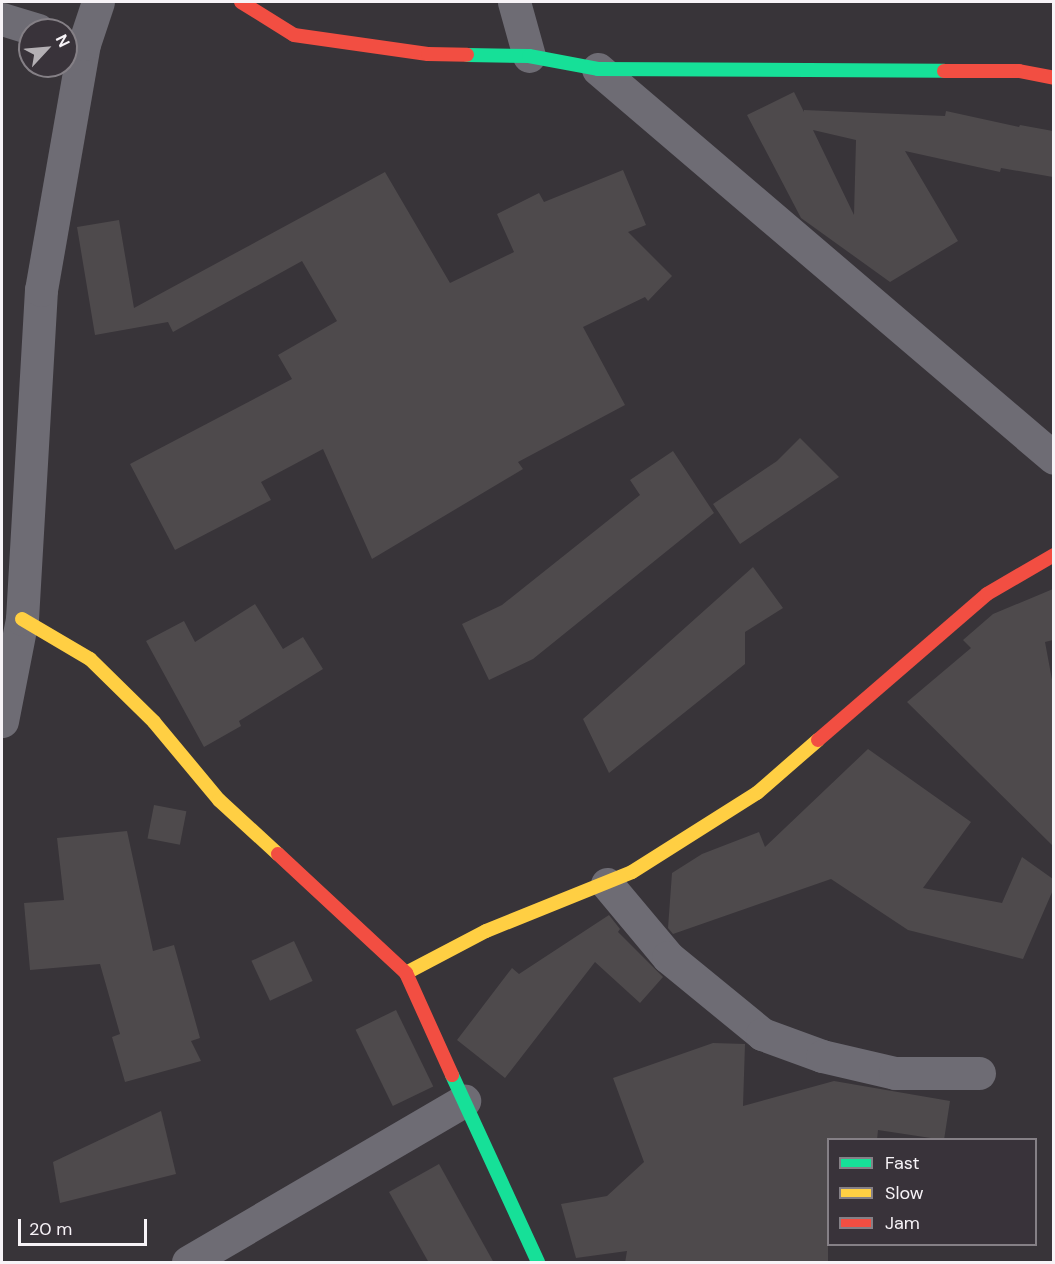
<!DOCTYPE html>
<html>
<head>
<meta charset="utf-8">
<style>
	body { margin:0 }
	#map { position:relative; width:1055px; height:1264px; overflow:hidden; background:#383439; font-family:"DM Sans",sans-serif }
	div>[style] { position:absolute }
	.building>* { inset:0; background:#4e4a4c; transform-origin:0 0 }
	.street>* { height:33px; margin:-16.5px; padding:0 16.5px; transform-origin:16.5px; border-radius:16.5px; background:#6e6c74 }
	.fast>* { height:14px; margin:-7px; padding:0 7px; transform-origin:7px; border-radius:7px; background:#16e098 }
	.slow>* { height:14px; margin:-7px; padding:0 7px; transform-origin:7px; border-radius:7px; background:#ffcf43 }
	.jam>* { height:14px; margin:-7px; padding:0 7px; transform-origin:7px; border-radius:7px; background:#f24e42 }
	span { translate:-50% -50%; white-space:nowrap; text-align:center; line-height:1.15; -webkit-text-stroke:5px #39333a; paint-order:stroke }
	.frame { position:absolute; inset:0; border:3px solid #f7f3f7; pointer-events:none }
	.legend { position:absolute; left:827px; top:1138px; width:210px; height:108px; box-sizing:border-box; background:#39333a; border:2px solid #858086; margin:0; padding:8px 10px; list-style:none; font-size:18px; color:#f7f3f7 }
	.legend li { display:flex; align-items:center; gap:12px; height:30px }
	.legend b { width:30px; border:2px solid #858086 }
	.north { position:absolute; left:18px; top:18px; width:60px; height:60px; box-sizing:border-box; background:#39333a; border:2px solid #858086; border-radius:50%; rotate:64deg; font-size:16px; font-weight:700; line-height:24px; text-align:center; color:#f7f3f7 }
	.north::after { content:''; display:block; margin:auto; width:21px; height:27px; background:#b4b0b4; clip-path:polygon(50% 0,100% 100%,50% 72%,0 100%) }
	.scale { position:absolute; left:18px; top:1219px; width:129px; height:27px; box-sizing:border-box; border:3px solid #f7f3f7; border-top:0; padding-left:8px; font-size:18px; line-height:21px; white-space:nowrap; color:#f7f3f7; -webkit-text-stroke:4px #39333a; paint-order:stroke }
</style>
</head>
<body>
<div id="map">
	<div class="building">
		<div style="clip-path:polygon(evenodd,794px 92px,804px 112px,804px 110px,945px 116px,946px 111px,1019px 127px,1020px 125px,1053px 131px,1053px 177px,1001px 168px,1000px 172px,905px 151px,958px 241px,890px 282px,801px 218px,747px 115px,794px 92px,813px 130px,856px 140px,854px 215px,813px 130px)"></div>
		<div style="clip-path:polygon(623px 170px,646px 225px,628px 232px,672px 276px,648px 301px,645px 297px,583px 327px,625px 405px,518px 462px,523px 469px,372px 559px,323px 449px,261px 482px,271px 500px,175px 550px,130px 464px,292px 379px,278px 355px,337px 321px,302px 261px,173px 332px,168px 322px,95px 335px,77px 227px,119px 220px,134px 308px,385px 172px,450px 283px,514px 252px,497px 214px,539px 193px,544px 202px)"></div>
		<div style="clip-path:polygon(800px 438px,839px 477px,740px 544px,713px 504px,777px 461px)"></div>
		<div style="clip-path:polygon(673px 451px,714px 513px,533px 659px,489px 680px,462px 624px,502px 605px,640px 495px,630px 480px)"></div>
		<div style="clip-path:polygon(753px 567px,783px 608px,745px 632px,745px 664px,609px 773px,583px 719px)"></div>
		<div style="clip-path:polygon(1053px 589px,1053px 640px,1045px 642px,1053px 685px,1053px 846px,907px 702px,971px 648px,963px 640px,993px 614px)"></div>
		<div style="clip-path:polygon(255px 604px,283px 649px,303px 637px,323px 669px,239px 721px,241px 726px,204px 747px,146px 641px,184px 621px,195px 642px)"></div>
		<div style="clip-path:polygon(868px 749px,971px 822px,923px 888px,1002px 903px,1022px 857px,1053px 879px,1053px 890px,1023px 959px,908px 930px,831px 879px,673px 934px,668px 928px,672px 873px,702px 854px,759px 832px,765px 847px)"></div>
		<div style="left:154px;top:805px;width:33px;height:34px;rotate:11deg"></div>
		<div style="clip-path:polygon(127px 831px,153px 951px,174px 945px,200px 1038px,191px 1041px,201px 1061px,125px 1082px,112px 1037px,120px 1034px,100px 964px,30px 970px,24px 903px,64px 900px,57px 838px)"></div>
		<div style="clip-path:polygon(609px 915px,620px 929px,618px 932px,663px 977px,640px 1003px,595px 962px,505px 1078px,457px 1040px,512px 968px,519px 974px)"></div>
		<div style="left:294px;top:941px;width:44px;height:47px;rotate:65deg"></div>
		<div style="left:396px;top:1010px;width:85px;height:45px;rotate:64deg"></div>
		<div style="clip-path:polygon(713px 1043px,745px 1044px,743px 1106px,834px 1081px,950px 1101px,944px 1140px,878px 1130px,877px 1140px,828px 1140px,828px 1263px,625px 1263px,627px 1251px,576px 1258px,561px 1204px,607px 1196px,644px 1162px,613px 1078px)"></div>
		<div style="clip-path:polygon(161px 1111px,176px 1174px,60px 1203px,53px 1162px)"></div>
		<div style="clip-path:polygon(439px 1164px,494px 1263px,429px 1263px,389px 1192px)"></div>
	</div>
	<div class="street">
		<div style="left:514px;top:2px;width:56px;rotate:74.5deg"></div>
		<div style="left:2px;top:19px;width:38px;rotate:17deg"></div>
		<div style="left:598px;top:69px;width:599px;rotate:40.47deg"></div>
		<div style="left:2px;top:721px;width:104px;rotate:-78.9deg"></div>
		<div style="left:22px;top:619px;width:330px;rotate:-86.7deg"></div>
		<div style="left:41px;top:290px;width:250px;rotate:-80.1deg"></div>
		<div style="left:84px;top:44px;width:44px;rotate:-71.6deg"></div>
		<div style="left:607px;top:884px;width:95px;rotate:50.1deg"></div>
		<div style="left:668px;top:957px;width:122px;rotate:39.3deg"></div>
		<div style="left:762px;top:1034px;width:64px;rotate:20.1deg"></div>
		<div style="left:822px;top:1056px;width:75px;rotate:13.1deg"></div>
		<div style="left:895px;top:1073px;width:84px"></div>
		<div style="left:188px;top:1262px;width:320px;rotate:-30.3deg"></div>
	</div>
	<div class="fast">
		<div style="left:467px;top:55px;width:62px;rotate:0.9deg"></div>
		<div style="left:529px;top:56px;width:70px;rotate:10.7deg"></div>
		<div style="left:598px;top:69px;width:346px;rotate:0.3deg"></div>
		<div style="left:452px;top:1075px;width:206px;rotate:65.3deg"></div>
	</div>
	<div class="slow">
		<div style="left:22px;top:619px;width:79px;rotate:30.5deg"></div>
		<div style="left:90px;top:659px;width:90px;rotate:44.5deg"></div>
		<div style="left:154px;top:722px;width:102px;rotate:50.2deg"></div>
		<div style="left:219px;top:800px;width:80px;rotate:42.5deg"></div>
		<div style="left:406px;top:973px;width:90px;rotate:-27.7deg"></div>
		<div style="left:486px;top:931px;width:157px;rotate:-22deg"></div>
		<div style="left:632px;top:872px;width:148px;rotate:-32.3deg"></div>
		<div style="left:757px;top:793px;width:81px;rotate:-41deg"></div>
	</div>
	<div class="jam">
		<div style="left:241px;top:2px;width:62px;rotate:31.9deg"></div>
		<div style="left:294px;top:35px;width:135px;rotate:8.1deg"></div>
		<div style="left:428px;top:54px;width:39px;rotate:1deg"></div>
		<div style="left:944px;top:71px;width:75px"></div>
		<div style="left:1019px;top:71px;width:36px;rotate:11deg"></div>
		<div style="left:818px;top:740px;width:223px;rotate:-40.8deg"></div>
		<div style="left:987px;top:594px;width:78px;rotate:-30.2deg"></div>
		<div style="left:278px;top:854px;width:175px;rotate:42.9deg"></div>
		<div style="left:406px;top:973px;width:112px;rotate:65.7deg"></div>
	</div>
	<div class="frame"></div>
	<ul class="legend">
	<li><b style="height:8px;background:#16e098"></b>Fast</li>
	<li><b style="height:8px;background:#ffcf43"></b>Slow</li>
	<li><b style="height:8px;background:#f24e42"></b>Jam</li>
	</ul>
	<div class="north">N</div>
	<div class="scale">20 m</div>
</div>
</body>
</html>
